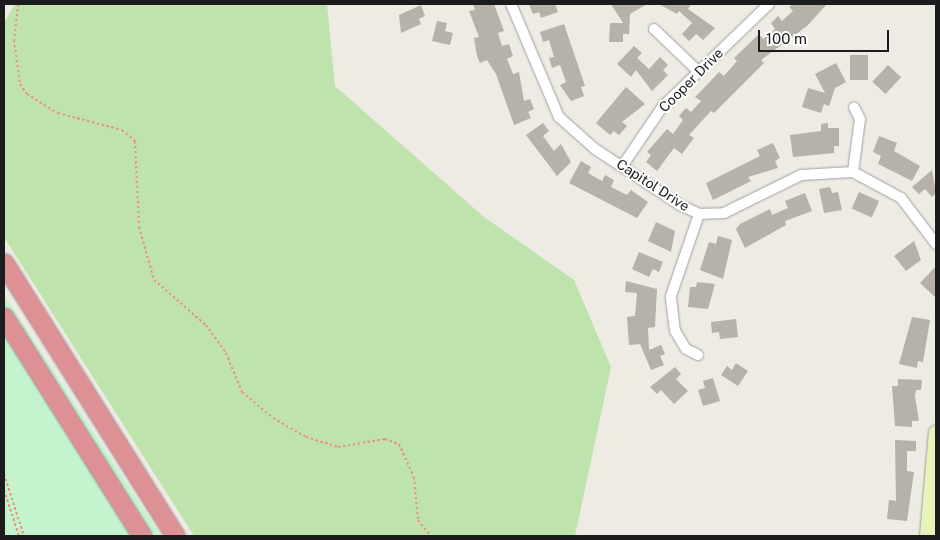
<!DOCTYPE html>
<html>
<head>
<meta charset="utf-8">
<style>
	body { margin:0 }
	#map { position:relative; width:940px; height:540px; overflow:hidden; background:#edebe3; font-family:"Public Sans",sans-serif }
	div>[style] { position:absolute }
	.grass>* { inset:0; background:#bfe3ad }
	.park>* { inset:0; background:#c3f4ce }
	.building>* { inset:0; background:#b6b1a9; transform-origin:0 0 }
	.path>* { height:2px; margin-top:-1px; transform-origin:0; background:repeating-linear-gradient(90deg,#ec9375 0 2.5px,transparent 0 5px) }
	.roads { filter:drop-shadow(0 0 1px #a0a0a0) drop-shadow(0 0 1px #a0a0a0) }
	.street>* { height:10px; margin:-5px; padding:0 5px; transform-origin:5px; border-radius:5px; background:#fff }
	.secondary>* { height:15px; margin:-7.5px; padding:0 7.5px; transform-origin:7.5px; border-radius:7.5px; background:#e8f3bb }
	.highway>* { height:19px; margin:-9.5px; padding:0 9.5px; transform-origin:9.5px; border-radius:9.5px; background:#dd9194 }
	span { translate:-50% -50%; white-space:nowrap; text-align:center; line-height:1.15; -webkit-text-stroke:4px #fff; paint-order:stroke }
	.street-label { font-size:14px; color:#1c1c1c }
	.frame { position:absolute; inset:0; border:5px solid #1c1c1c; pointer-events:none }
	.scale { position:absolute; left:758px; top:30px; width:131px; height:22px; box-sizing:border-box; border:2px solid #1c1c1c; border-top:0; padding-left:6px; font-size:15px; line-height:18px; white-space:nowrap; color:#1c1c1c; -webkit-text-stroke:4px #fff; paint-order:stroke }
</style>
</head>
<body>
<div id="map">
	<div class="grass">
		<div style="clip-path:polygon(15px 4px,327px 4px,335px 86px,484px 217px,574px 280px,611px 367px,575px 536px,194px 536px,4px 237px,4px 23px)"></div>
	</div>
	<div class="park">
		<div style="clip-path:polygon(4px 295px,161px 536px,4px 536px)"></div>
	</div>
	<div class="building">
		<div style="clip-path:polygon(473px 4px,494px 4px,504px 31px,498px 33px,502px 46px,509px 44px,513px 56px,507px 59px,513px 74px,519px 72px,524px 101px,530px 99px,534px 109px,528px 112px,531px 118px,514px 125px,496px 74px,487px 60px,480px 63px,477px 56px,474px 38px,479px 37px,469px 11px,475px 10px)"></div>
		<div style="clip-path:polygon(529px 4px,555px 4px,558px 12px,541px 18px,539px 12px,533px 14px)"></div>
		<div style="clip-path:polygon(611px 4px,647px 4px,630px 14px,629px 34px,623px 34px,623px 42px,609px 42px,610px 23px,623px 23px)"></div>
		<div style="clip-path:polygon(659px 4px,691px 4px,688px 9px,715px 28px,703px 40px,696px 34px,689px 41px,682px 34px,692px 23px,679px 11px,677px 14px)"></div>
		<div style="clip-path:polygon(793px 4px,827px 4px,807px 26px,761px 60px,764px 63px,714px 113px,711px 111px,689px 135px,694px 138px,682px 154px,674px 148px,657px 171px,646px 162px,651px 155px,647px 152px,667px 129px,673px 134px,683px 120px,679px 116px,686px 108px,691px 112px,701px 101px,695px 97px,703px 89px,719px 72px,724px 76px,737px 61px,734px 58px,759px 34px,763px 39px,775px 29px,771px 23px,778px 16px,782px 21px,793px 11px,789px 7px)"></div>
		<div style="clip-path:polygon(421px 5px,425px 16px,419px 19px,421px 24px,401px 33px,399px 15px)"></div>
		<div style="clip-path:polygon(437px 21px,447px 23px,445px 31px,453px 33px,450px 45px,432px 41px)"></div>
		<div style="clip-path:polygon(564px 24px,585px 86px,581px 87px,584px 96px,571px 101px,560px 85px,566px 82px,560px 65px,552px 68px,549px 58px,554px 57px,549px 40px,543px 42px,540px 32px)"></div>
		<div style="clip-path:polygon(634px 46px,642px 53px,637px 58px,649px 69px,660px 57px,668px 65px,663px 70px,668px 75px,652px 91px,636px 70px,631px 77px,617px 64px)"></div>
		<div style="left:850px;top:55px;width:18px;height:25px"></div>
		<div style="clip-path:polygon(836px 63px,846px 82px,835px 88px,829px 106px,824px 104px,821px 113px,802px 107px,808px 88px,825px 93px,815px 74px)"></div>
		<div style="left:888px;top:65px;width:18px;height:23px;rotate:43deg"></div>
		<div style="clip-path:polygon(626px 87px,645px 104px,622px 122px,627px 126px,619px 135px,614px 131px,610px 135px,596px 123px)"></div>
		<div style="clip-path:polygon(543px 123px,549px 131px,543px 136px,554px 151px,561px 144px,571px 162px,557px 176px,526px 135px)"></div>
		<div style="clip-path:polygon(828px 123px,828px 128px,839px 128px,839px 146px,834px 146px,834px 153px,793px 157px,790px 135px,821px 131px,821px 124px)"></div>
		<div style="clip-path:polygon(879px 136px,897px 143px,894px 151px,920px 166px,912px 181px,878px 164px,881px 156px,873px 152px)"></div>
		<div style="clip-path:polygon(773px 143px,780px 158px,775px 161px,778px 168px,748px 177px,751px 181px,713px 200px,706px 183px,760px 156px,757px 150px)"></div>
		<div style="clip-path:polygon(581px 161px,591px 167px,588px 173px,602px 181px,605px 175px,614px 180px,611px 187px,627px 195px,631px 190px,648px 202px,637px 218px,569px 183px)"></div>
		<div style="clip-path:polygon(932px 170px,936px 193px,932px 197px,925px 189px,919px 194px,912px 187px)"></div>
		<div style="clip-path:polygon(830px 187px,832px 193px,838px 192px,842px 210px,824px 213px,819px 189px)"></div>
		<div style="left:859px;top:192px;width:22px;height:18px;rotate:24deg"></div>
		<div style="clip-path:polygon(805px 193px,812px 211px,785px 221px,786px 225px,745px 248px,736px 229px,740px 224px,770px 209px,772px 215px,788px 208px,785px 201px)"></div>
		<div style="clip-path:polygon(656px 222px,675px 231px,671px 252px,648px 241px)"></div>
		<div style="clip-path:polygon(718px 236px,732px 240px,723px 279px,700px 270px,709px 242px,716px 244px)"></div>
		<div style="clip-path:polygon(914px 241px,921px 260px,906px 271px,894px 256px)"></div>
		<div style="clip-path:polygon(639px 252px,663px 262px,659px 272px,653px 269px,649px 277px,632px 269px)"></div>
		<div style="clip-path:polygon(936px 266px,936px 298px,920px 283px)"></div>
		<div style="clip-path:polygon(626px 281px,657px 289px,655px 327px,648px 328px,649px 350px,661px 345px,665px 354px,660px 356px,664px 365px,651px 370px,640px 344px,629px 345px,627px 317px,635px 316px,637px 293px,625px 292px)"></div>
		<div style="clip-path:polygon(697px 282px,715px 284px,708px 309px,688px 307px,690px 287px,696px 287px)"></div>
		<div style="clip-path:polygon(912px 317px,930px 320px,923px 362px,918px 361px,917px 368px,899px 364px)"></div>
		<div style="clip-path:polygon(736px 319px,738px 337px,720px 339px,719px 332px,712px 333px,711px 322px)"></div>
		<div style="clip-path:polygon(736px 363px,748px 371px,738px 386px,721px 375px,727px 366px,732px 370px)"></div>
		<div style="clip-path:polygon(675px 367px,681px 374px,676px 379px,688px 391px,674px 404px,661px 390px,657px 394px,650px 387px)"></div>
		<div style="clip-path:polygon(713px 378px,720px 401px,703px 406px,698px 390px,705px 388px,703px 381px)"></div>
		<div style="clip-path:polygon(898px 379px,922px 380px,921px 390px,916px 390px,915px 396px,919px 421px,912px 421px,912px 427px,895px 426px,892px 386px,898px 386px)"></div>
		<div style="clip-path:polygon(895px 440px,916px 441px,916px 451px,907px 451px,907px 471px,914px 472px,907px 521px,887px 519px,889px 500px,896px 501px)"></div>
	</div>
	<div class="path">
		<div style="left:18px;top:4px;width:36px;rotate:96deg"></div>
		<div style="left:14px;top:40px;width:44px;rotate:82.2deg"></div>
		<div style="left:20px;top:84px;width:12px;rotate:55deg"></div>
		<div style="left:27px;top:94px;width:36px;rotate:32deg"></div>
		<div style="left:58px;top:113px;width:66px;rotate:14.9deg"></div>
		<div style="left:122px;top:130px;width:17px;rotate:40deg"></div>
		<div style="left:135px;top:141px;width:86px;rotate:87.3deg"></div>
		<div style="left:139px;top:227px;width:55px;rotate:74.2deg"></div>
		<div style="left:154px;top:280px;width:69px;rotate:40.9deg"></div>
		<div style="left:206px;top:325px;width:34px;rotate:54deg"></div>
		<div style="left:226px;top:353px;width:42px;rotate:67.7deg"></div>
		<div style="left:242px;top:392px;width:40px;rotate:40deg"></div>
		<div style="left:273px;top:418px;width:38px;rotate:30deg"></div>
		<div style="left:306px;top:437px;width:34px;rotate:17deg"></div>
		<div style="left:338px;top:447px;width:48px;rotate:-9.7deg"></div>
		<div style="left:385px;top:439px;width:15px;rotate:20deg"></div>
		<div style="left:399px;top:444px;width:36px;rotate:66deg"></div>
		<div style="left:414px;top:477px;width:43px;rotate:84.7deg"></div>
		<div style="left:418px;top:520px;width:21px;rotate:51deg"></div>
		<div style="left:4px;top:474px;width:65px;rotate:72.1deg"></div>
		<div style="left:4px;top:490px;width:48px;rotate:71.9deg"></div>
	</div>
	<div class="roads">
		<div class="street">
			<div style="left:511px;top:4px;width:123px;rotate:67deg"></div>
			<div style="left:559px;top:117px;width:48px;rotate:41.6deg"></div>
			<div style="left:595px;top:149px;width:102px;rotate:33.4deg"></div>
			<div style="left:680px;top:205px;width:21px;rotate:25deg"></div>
			<div style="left:699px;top:214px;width:25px;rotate:-2deg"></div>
			<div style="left:724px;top:213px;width:86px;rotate:-26.3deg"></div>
			<div style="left:801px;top:175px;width:52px;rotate:-3.3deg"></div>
			<div style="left:853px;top:172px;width:55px;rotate:28.4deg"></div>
			<div style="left:901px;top:198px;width:58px;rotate:52.7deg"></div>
			<div style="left:654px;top:29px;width:61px;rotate:43.7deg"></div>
			<div style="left:623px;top:165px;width:71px;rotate:-55.9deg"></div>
			<div style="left:663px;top:106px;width:147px;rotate:-43.9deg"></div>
			<div style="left:853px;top:172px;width:53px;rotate:-82.5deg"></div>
			<div style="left:860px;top:119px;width:13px;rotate:-117deg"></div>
			<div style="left:698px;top:355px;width:13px;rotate:-153deg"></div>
			<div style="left:686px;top:349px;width:21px;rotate:-121deg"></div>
			<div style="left:675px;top:331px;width:35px;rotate:-97deg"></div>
			<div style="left:671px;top:296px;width:87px;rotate:-71.1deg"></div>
		</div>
		<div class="secondary">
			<div style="left:927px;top:536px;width:104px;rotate:-85.1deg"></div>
		</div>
		<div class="highway">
			<div style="left:4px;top:263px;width:322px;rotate:57.9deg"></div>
			<div style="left:4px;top:317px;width:259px;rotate:57.8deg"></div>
		</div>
	</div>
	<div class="street-label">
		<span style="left:691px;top:80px;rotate:-45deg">Cooper Drive</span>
		<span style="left:653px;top:185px;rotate:33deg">Capitol Drive</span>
	</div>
	<div class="frame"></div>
	<div class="scale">100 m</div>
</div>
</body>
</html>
